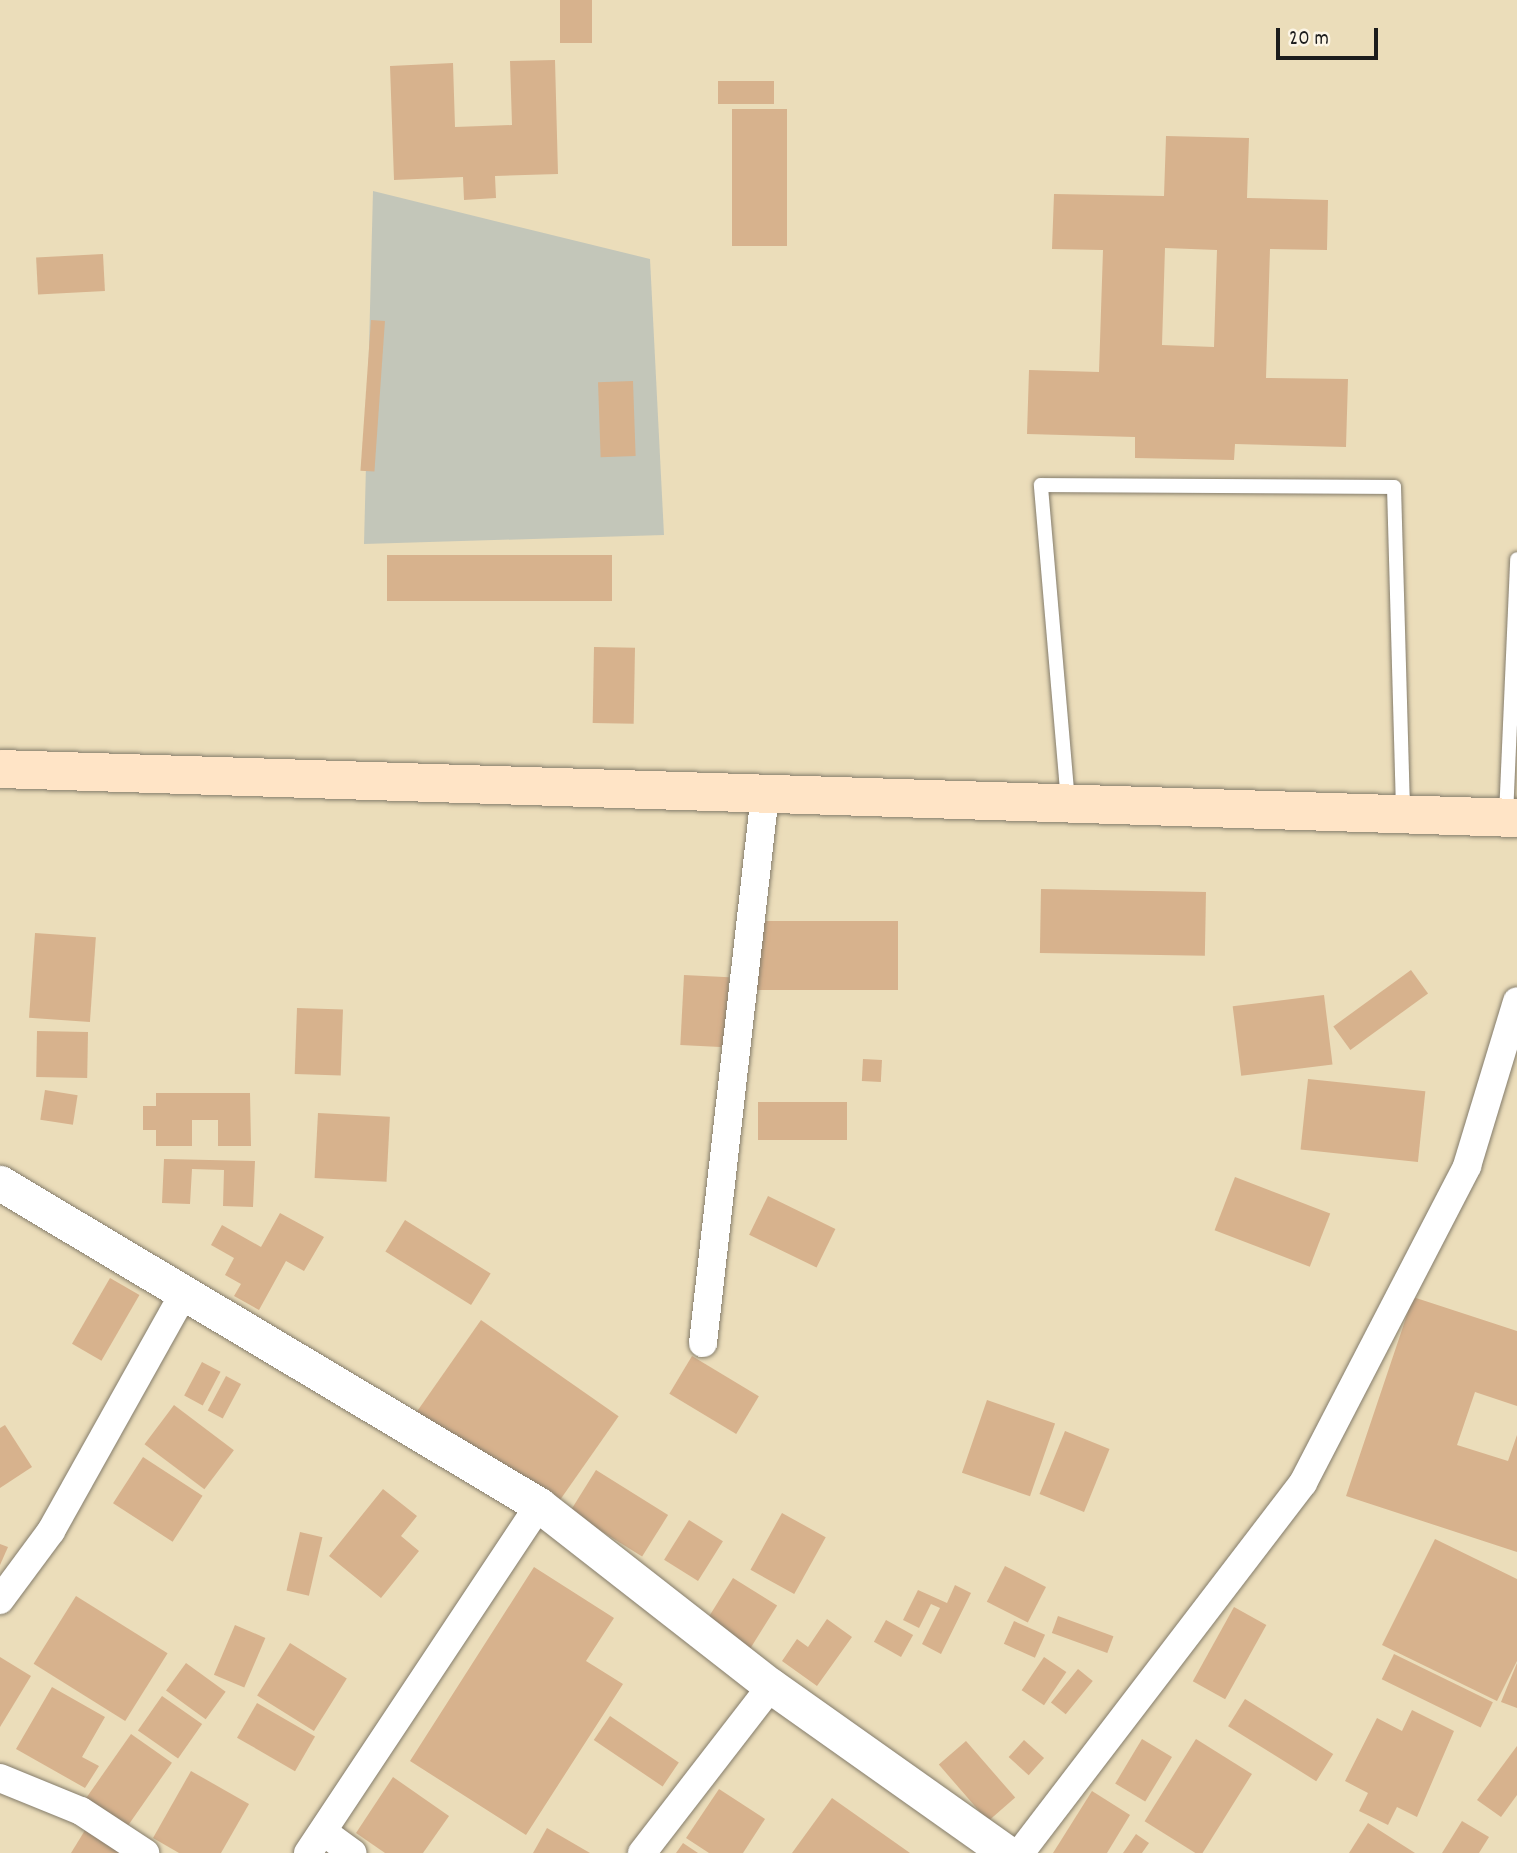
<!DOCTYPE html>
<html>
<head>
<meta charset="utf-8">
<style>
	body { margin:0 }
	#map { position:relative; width:1517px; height:1853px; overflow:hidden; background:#ebddba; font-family:Dekko,sans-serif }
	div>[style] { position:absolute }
	.industrial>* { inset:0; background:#c3c6b9 }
	.building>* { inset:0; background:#d7b28d; transform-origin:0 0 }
	.roads { filter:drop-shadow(0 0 2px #847c6b) drop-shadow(0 0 2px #847c6b) }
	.service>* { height:14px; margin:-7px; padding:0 7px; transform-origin:7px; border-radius:7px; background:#fff }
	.minor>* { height:28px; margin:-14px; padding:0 14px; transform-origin:14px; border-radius:14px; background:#fff }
	.tertiary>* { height:35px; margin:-17.5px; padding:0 17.5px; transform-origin:17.5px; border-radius:17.5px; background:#fff }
	.secondary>* { height:38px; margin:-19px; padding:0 19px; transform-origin:19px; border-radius:19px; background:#ffe4c6 }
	span { translate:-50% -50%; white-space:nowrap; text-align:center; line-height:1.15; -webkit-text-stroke:7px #fcf5e5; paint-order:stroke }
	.scale { position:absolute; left:1276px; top:28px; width:102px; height:32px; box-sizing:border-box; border:4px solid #1c1c1c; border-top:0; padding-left:9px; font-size:21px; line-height:24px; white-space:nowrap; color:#1c1c1c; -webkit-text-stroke:5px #fcf5e5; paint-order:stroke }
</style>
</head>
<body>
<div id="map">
	<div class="industrial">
		<div style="clip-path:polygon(373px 191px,650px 259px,664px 535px,364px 544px)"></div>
	</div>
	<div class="building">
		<div style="left:560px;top:0;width:32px;height:43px"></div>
		<div style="clip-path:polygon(555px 60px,558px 174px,495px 176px,496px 198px,464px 200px,463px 177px,394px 180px,390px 66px,453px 63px,455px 127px,512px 125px,510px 61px)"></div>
		<div style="left:718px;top:81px;width:56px;height:23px"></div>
		<div style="left:787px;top:109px;width:137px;height:55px;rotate:90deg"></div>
		<div style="clip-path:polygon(evenodd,1166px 136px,1249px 138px,1247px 198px,1328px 200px,1327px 250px,1270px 249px,1266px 378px,1348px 379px,1346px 447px,1235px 444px,1234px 460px,1135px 458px,1135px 437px,1027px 434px,1029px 370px,1099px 372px,1103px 250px,1052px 249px,1054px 194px,1164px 196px,1166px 136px,1165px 248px,1217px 250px,1214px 347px,1162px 345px,1165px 248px)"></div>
		<div style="left:103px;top:254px;width:37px;height:67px;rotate:87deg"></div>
		<div style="left:371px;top:320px;width:14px;height:151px;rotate:4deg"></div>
		<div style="left:633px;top:381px;width:75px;height:35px;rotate:88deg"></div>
		<div style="left:387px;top:555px;width:225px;height:46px"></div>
		<div style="left:594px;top:647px;width:41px;height:76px;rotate:1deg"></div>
		<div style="left:1041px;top:889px;width:165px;height:64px;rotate:1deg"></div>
		<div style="left:898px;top:921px;width:69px;height:147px;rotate:90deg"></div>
		<div style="left:35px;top:933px;width:61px;height:85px;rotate:4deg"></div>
		<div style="left:1411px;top:970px;width:29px;height:96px;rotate:54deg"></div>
		<div style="left:684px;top:975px;width:45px;height:70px;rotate:3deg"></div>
		<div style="left:1324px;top:995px;width:70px;height:92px;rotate:83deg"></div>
		<div style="left:297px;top:1008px;width:46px;height:66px;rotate:2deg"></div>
		<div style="left:37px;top:1031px;width:51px;height:46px;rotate:1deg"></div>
		<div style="left:863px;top:1059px;width:19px;height:22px;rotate:3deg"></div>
		<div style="left:1308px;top:1079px;width:118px;height:71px;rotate:6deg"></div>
		<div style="left:45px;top:1090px;width:33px;height:30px;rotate:9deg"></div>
		<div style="clip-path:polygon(156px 1093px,250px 1093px,251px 1146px,218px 1146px,218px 1120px,192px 1120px,192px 1146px,156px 1146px,156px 1130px,143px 1130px,143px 1106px,156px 1106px)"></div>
		<div style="left:847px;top:1102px;width:38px;height:89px;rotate:90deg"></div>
		<div style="left:318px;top:1113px;width:72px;height:65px;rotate:3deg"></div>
		<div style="clip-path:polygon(164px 1159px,255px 1161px,253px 1207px,223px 1206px,224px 1170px,192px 1169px,190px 1204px,162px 1203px)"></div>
		<div style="left:1235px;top:1177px;width:102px;height:57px;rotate:21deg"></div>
		<div style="left:768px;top:1196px;width:75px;height:43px;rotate:26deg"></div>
		<div style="clip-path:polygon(280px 1213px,324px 1237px,304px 1271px,286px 1261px,259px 1310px,234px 1296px,241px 1284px,225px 1275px,234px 1258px,211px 1245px,222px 1225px,261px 1247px)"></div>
		<div style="left:405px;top:1220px;width:101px;height:37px;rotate:32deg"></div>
		<div style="left:110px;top:1278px;width:34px;height:76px;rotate:30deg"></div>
		<div style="clip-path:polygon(1413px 1297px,1517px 1331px,1517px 1406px,1475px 1392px,1457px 1445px,1508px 1461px,1517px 1435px,1517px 1552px,1346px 1496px)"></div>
		<div style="left:481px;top:1320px;width:168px;height:115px;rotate:35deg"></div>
		<div style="left:692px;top:1356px;width:78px;height:44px;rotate:31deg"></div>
		<div style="left:202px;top:1362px;width:21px;height:38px;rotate:28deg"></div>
		<div style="left:226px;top:1376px;width:17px;height:39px;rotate:28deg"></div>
		<div style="left:987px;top:1400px;width:72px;height:77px;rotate:19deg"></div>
		<div style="left:174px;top:1405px;width:75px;height:49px;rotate:37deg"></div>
		<div style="clip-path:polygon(5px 1425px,32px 1467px,0 1488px,0 1428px)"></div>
		<div style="left:1065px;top:1431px;width:48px;height:68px;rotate:22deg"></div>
		<div style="left:143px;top:1457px;width:71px;height:55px;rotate:33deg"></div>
		<div style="left:596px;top:1470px;width:85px;height:49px;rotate:32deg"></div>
		<div style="clip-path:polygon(383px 1489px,417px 1516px,401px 1536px,419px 1551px,381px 1598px,329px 1556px)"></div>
		<div style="left:782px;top:1513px;width:50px;height:65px;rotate:29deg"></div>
		<div style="left:689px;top:1520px;width:40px;height:47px;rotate:32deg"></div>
		<div style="left:300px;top:1532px;width:23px;height:60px;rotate:13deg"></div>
		<div style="clip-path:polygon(1435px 1539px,1517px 1579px,1517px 1661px,1497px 1701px,1382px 1645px)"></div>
		<div style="clip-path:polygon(0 1544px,8px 1547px,0 1565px)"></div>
		<div style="left:1005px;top:1566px;width:46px;height:40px;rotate:27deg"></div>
		<div style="clip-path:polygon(534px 1567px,614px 1618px,586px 1661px,623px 1684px,526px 1835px,410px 1761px)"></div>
		<div style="left:733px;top:1578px;width:52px;height:55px;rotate:32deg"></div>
		<div style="clip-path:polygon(955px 1585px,971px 1593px,941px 1654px,922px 1644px,940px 1608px,931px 1604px,919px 1628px,903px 1620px,918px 1590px,947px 1603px)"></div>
		<div style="left:76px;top:1596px;width:108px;height:80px;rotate:32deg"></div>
		<div style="left:1234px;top:1607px;width:37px;height:85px;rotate:29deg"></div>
		<div style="left:1058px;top:1616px;width:59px;height:18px;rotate:20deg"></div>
		<div style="clip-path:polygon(827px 1619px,852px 1637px,817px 1686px,782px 1661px,797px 1639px,808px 1647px)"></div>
		<div style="left:886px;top:1620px;width:31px;height:25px;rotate:29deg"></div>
		<div style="left:1014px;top:1621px;width:34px;height:25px;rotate:24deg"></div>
		<div style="left:235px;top:1625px;width:33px;height:54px;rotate:23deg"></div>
		<div style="left:290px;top:1643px;width:67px;height:62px;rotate:32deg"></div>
		<div style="left:1394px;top:1654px;width:110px;height:28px;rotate:26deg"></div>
		<div style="clip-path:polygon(0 1657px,31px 1676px,0 1727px)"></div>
		<div style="left:1044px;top:1657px;width:27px;height:40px;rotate:34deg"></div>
		<div style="left:186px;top:1663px;width:49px;height:34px;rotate:36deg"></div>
		<div style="clip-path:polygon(1517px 1663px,1517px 1708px,1501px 1702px)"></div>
		<div style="left:1078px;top:1669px;width:19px;height:43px;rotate:39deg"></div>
		<div style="clip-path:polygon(52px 1687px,105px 1717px,82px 1757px,99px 1766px,85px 1788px,16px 1749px)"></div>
		<div style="left:162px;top:1696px;width:49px;height:42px;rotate:35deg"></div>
		<div style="left:1245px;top:1699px;width:104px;height:32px;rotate:32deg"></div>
		<div style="left:257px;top:1703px;width:67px;height:40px;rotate:30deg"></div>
		<div style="clip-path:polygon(1412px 1710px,1454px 1731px,1417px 1817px,1397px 1807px,1388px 1825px,1359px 1811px,1368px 1793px,1345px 1781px,1377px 1718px,1402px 1731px)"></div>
		<div style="left:610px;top:1716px;width:83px;height:29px;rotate:34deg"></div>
		<div style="left:131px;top:1734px;width:50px;height:79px;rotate:35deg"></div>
		<div style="left:1142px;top:1739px;width:35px;height:52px;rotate:31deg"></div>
		<div style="left:1196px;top:1739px;width:66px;height:97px;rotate:32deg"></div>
		<div style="left:1024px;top:1740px;width:27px;height:23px;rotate:42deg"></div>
		<div style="left:966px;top:1741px;width:75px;height:36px;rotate:49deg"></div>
		<div style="clip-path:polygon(1517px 1746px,1517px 1795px,1501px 1817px,1477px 1800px)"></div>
		<div style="clip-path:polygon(191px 1771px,249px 1804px,221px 1853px,179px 1853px,153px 1838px)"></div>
		<div style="clip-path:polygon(393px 1777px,449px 1816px,423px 1853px,385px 1853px,356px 1833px)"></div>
		<div style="clip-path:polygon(719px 1789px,765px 1819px,743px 1853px,709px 1853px,686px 1838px)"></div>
		<div style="clip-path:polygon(1092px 1791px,1130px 1815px,1107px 1853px,1053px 1853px)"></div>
		<div style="clip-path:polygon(832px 1798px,910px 1853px,792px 1853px)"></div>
		<div style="clip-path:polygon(1462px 1821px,1489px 1837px,1479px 1853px,1442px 1853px)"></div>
		<div style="clip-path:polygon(1368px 1823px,1415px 1853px,1349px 1853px)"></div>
		<div style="clip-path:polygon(87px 1827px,128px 1853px,71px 1853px)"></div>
		<div style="clip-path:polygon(547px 1828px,590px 1853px,533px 1853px)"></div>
		<div style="clip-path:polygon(1136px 1834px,1149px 1843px,1142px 1853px,1123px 1853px)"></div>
		<div style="clip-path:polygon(683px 1843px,698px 1853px,676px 1853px)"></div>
	</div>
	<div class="roads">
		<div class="service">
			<div style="left:1068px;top:802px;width:318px;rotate:-94.9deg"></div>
			<div style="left:1041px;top:485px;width:353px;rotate:0.3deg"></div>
			<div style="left:1394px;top:487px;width:326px;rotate:88.4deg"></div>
			<div style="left:1506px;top:816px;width:257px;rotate:-87.5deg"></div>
		</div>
		<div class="minor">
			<div style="left:703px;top:1343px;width:552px;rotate:-83.56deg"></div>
			<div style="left:0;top:1600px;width:86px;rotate:-53.5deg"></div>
			<div style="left:51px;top:1531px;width:275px;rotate:-60.8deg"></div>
			<div style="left:0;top:1778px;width:87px;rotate:22.2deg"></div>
			<div style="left:81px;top:1811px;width:77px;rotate:33.3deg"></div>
			<div style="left:325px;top:1833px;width:34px;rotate:36deg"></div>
			<div style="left:308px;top:1853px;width:418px;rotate:-56.4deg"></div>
			<div style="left:642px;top:1853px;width:211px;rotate:-52.3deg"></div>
			<div style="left:1020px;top:1853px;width:466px;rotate:-52.6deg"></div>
			<div style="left:1303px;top:1483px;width:357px;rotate:-62.6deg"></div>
			<div style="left:1467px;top:1166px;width:172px;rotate:-73.1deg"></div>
		</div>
		<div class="tertiary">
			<div style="left:0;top:1183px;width:628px;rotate:30.85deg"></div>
			<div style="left:539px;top:1505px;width:294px;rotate:38deg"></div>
			<div style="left:771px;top:1686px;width:289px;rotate:35.3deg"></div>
		</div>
		<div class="secondary">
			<div style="left:0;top:769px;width:1518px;rotate:1.85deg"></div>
		</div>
	</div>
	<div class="scale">20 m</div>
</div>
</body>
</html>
